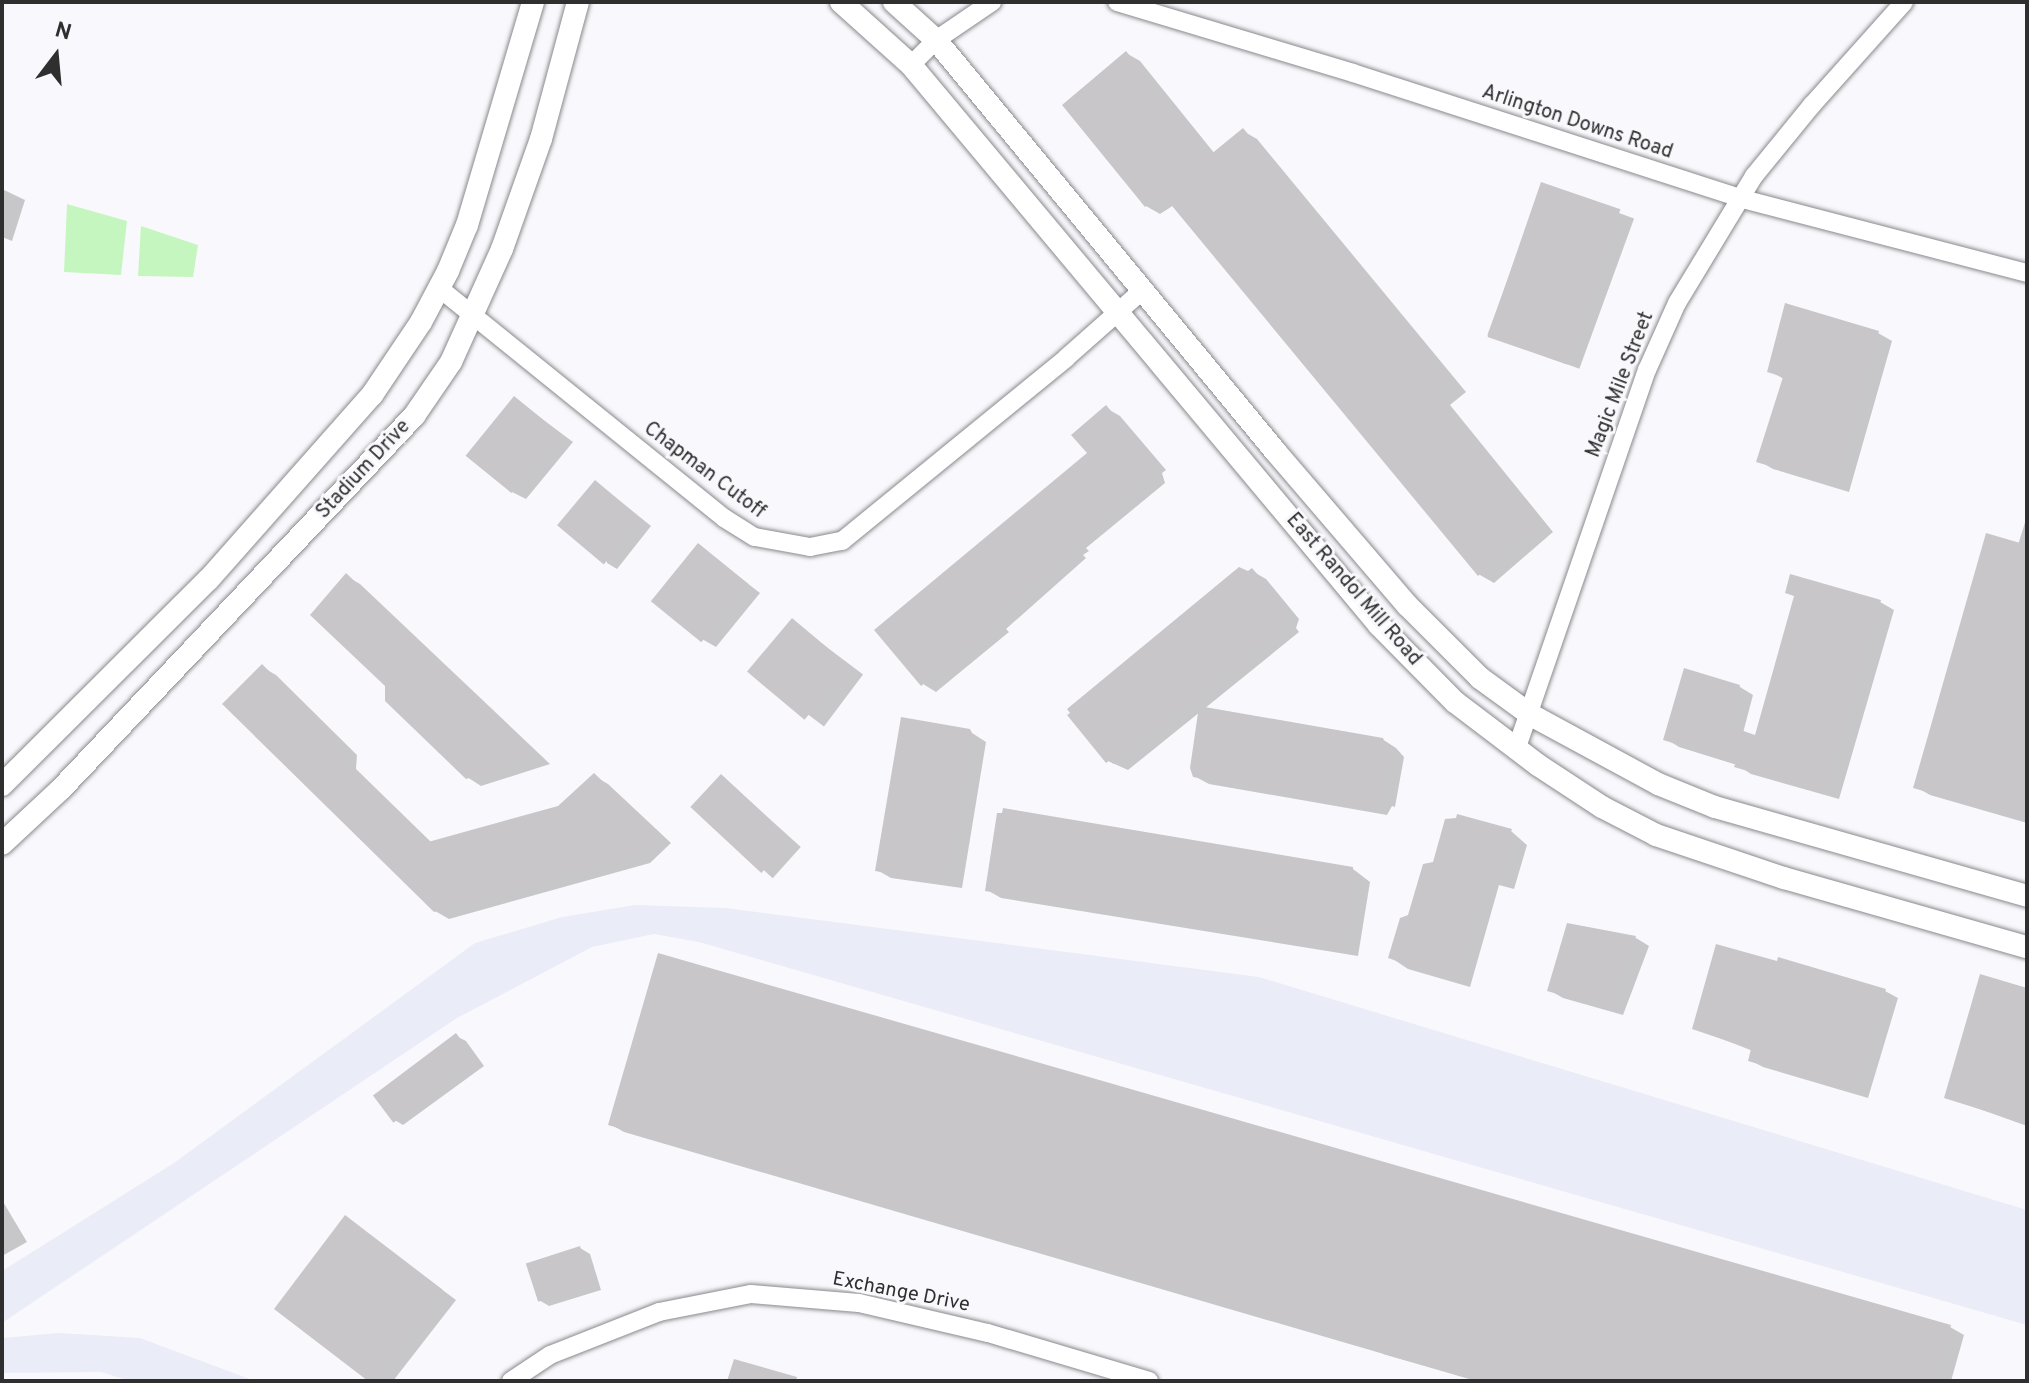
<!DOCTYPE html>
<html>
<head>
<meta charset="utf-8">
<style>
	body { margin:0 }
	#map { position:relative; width:2029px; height:1383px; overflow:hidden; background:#f9f9fd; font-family:Overpass,sans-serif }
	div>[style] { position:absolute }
	.built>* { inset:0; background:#eaecf7 }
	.green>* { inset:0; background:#c6f6bf }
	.shadow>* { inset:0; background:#0003; transform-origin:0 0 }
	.building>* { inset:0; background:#c9c6c9; transform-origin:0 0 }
	.roads { filter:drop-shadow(0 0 2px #89898d) drop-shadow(0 0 2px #89898d) }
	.minor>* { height:18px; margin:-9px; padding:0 9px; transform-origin:9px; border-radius:9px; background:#fff }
	.major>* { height:22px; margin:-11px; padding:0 11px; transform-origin:11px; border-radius:11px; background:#fff }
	span { translate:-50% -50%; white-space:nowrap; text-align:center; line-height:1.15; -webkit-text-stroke:6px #f9f9fd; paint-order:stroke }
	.street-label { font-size:20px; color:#2f2f30 }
	.frame { position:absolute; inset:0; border:4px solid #2f2f30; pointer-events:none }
	.north { position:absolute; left:16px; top:16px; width:80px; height:80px; -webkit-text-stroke:6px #f9f9fd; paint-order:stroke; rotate:16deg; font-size:22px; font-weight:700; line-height:32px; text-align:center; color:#2f2f30 }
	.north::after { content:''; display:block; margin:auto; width:28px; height:36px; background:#2f2f30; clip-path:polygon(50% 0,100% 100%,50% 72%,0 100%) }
</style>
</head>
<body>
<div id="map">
	<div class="built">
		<div style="clip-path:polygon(635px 905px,725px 908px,1259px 977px,2027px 1210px,2027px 1325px,699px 942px,654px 934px,592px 947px,457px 1018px,2px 1323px,2px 1271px,174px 1163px,475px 943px,562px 917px)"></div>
		<div style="clip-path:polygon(59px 1333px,140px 1338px,255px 1381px,130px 1381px,101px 1372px,2px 1373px,2px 1338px)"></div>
	</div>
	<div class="green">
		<div style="clip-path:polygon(67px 204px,127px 221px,121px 275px,64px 272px)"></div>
		<div style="clip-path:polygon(141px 226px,198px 245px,193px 277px,138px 276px)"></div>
	</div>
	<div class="shadow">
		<div style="clip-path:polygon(1126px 53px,1140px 61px,1215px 154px,1243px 131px,1257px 139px,1466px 392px,1450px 405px,1553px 532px,1494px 583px,1480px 575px,1174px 205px,1160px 214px,1146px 206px)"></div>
		<div style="left:1542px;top:185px;width:98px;height:160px;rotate:20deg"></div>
		<div style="clip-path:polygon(2px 189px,25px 200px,12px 241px,2px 237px)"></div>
		<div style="clip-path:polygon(1878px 333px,1892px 341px,1849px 492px,1773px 469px,1759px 461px,1784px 379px,1769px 371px)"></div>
		<div style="clip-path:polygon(514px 398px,573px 442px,526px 499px,512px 492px)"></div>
		<div style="clip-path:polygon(1106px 408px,1120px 416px,1166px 470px,1162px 473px,1165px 483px,1086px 548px,1089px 551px,1083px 555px,1086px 558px,1006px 629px,1009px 632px,936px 692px,923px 684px,1090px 454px)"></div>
		<div style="clip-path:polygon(605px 489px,651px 526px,617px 569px,607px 563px)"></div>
		<div style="clip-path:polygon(2027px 516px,2027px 823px,1930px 795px,1916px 787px,2018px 545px)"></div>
		<div style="clip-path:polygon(699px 546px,760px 593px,716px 647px,702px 639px)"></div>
		<div style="clip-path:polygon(1252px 571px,1266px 579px,1299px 619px,1296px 628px,1299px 632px,1204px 709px,1382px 739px,1396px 748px,1404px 757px,1395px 807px,1392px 806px,1387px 815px,1209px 784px,1194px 776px,1200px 712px,1128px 770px,1108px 761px)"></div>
		<div style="clip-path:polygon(346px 576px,360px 584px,550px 764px,481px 786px,467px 777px,387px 685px)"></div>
		<div style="clip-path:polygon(1880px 602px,1894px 610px,1839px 799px,1751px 774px,1737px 765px,1679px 747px,1666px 739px,1686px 671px,1740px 687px,1753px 695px,1743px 733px,1756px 738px)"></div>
		<div style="left:792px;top:621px;width:89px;height:65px;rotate:37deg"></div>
		<div style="clip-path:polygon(262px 667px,276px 675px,357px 755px,356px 769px,432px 843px,559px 807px,594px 776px,608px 784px,671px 843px,650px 863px,449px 919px,435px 911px)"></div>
		<div style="clip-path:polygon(969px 731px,986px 742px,962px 888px,891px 878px,877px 870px)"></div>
		<div style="left:722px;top:776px;width:106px;height:42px;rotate:42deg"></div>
		<div style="clip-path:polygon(1457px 820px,1511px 831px,1527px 845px,1514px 889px,1499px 885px,1470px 987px,1408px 969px,1390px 957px)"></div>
		<div style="clip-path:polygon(1353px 869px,1370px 882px,1358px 956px,1001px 898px,987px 890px)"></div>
		<div style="clip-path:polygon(1568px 925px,1636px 938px,1649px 946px,1623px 1015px,1563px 998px,1549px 990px)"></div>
		<div style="clip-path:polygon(1885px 991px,1898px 998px,1868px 1098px,1763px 1067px,1750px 1060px,1753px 1051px,1694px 1028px)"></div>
		<div style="clip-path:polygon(2027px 991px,2027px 1126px,1946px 1097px)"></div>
		<div style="clip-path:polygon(456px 1036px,466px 1041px,484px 1066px,403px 1125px,393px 1119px)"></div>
		<div style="clip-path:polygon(610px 1124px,1950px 1327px,1964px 1335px,1951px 1381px,1476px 1381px,624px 1132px)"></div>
		<div style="clip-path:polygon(2px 1200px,27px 1242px,2px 1256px)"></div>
		<div style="clip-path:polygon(346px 1218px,456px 1300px,393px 1381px,371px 1381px)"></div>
		<div style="clip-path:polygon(580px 1248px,590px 1254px,601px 1290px,549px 1306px,539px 1300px)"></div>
	</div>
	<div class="building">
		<div style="clip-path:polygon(1126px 51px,1210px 155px,1243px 128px,1453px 383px,1437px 396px,1541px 523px,1478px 576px,1163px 195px,1145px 207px,1062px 105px)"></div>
		<div style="left:1541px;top:182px;width:84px;height:164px;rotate:19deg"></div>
		<div style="clip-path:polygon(1785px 303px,1879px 331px,1835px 485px,1756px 462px,1783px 377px,1767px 372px)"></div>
		<div style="left:514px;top:396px;width:59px;height:77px;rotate:39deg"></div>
		<div style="clip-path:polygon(1106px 405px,1153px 461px,1149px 465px,1151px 475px,1074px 540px,1076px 542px,1071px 546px,1074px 549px,996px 614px,993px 620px,996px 624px,921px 686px,874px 630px,1087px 453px,1071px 435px)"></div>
		<div style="left:595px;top:480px;width:61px;height:59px;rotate:40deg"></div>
		<div style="clip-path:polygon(1986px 533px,2027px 545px,2027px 820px,1913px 788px)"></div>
		<div style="left:698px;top:543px;width:65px;height:75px;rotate:39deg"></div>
		<div style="clip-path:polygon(1239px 567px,1248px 571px,1252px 568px,1282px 603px,1286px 609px,1282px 618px,1286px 623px,1113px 764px,1110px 760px,1106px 763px,1067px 715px,1070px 713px,1067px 709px)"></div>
		<div style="clip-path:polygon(346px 573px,539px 756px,466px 779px,385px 701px,385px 686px,310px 615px)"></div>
		<div style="clip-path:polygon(1790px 574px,1881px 600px,1825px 793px,1734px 767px,1736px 762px,1663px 740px,1684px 668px,1740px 685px,1729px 726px,1755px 735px,1794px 596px,1785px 593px)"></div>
		<div style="left:792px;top:618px;width:75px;height:70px;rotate:40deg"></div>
		<div style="clip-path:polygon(262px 664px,344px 746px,343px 759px,428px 842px,558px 806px,594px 773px,658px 834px,636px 856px,434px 912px,222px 704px)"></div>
		<div style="clip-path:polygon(1199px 706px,1383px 738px,1386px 746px,1391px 747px,1382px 800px,1377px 799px,1372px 809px,1193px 777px,1190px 768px)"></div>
		<div style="clip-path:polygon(901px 717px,970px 729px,972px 733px,945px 883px,875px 871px)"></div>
		<div style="left:721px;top:774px;width:97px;height:45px;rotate:43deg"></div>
		<div style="clip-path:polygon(1003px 808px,1353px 867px,1353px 871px,1357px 872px,1344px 949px,985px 891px,997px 813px,1002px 813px)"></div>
		<div style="clip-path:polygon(1457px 814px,1512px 829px,1510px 834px,1514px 835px,1500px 883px,1485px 879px,1456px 981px,1388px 958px,1400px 918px,1408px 915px,1423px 864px,1433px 862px,1445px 819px,1456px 818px)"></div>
		<div style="clip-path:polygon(1567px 923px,1636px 936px,1609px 1008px,1547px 991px)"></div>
		<div style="clip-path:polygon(1716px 944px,1777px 961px,1778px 957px,1886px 989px,1855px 1093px,1748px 1061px,1751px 1049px,1692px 1029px)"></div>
		<div style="clip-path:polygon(658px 953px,1951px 1325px,1935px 1381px,1478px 1381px,1383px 1354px,1385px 1350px,608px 1125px)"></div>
		<div style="clip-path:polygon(1980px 974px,2027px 988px,2027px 1124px,1944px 1098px)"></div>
		<div style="left:456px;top:1033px;width:34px;height:104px;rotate:53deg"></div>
		<div style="clip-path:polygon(345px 1215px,443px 1290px,373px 1381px,368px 1381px,274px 1309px)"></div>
		<div style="left:580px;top:1246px;width:40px;height:57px;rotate:72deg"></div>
		<div style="clip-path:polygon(734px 1359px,797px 1377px,796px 1381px,727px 1381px)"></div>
	</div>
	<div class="roads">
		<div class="minor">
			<div style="left:1117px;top:2px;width:246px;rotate:16.7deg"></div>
			<div style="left:1353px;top:73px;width:406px;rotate:17.9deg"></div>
			<div style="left:1739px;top:198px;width:298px;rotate:14.6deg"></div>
			<div style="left:911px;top:65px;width:35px;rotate:-45deg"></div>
			<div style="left:936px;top:40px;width:68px;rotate:-34.2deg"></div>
			<div style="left:439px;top:288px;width:366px;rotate:38.9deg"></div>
			<div style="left:724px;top:518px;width:36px;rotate:32deg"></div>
			<div style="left:755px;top:537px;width:56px;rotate:10.3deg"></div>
			<div style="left:810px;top:547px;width:33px;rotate:-11deg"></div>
			<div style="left:842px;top:541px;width:289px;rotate:-39.2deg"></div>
			<div style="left:1066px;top:358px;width:104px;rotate:-41.5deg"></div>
			<div style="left:1516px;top:750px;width:402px;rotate:-71deg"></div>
			<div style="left:1647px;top:370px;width:73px;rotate:-65.9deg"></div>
			<div style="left:1677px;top:303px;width:149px;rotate:-58.8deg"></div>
			<div style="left:1754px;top:176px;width:92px;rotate:-50.8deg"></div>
			<div style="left:1812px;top:105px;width:138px;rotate:-48.2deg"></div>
			<div style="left:511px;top:1381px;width:47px;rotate:-33.7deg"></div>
			<div style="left:550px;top:1355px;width:117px;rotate:-21.5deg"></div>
			<div style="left:659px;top:1312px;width:94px;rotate:-11.1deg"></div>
			<div style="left:751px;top:1294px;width:108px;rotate:4.8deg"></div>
			<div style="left:859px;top:1303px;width:132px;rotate:13.1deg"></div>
			<div style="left:988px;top:1333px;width:168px;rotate:16.6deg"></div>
		</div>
		<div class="major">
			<div style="left:841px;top:2px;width:94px;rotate:42deg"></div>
			<div style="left:911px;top:65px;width:730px;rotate:50.11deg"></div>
			<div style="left:1379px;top:625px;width:108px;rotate:45.4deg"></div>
			<div style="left:1455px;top:702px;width:104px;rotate:37.2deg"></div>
			<div style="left:1538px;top:765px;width:77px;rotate:33.3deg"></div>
			<div style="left:1602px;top:807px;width:61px;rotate:27.4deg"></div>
			<div style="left:1656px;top:835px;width:135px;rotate:18.6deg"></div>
			<div style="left:1784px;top:878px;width:253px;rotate:15.9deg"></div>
			<div style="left:894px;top:2px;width:57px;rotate:42.1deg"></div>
			<div style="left:936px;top:40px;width:533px;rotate:50.48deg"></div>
			<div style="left:1275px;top:451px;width:203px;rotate:49.4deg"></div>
			<div style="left:1407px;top:605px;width:103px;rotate:45deg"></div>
			<div style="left:1480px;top:678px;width:63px;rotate:36deg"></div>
			<div style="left:1531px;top:715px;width:145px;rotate:28.5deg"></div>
			<div style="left:1658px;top:784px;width:61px;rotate:22deg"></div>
			<div style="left:1715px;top:807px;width:324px;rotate:15.9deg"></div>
			<div style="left:2px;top:785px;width:292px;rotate:-44.9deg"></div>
			<div style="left:209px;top:579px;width:246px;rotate:-48.5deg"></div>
			<div style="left:372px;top:395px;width:88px;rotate:-56.1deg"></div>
			<div style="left:421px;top:322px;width:58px;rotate:-62.1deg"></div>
			<div style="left:448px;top:271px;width:50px;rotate:-67.6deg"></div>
			<div style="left:467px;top:225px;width:233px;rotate:-73.5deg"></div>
			<div style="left:2px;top:844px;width:81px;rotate:-43deg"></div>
			<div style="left:61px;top:789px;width:514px;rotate:-46.58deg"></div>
			<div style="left:414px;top:416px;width:65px;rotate:-55.6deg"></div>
			<div style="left:451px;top:362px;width:124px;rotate:-65.7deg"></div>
			<div style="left:502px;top:249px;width:117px;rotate:-70.5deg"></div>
			<div style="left:541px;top:139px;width:142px;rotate:-74.9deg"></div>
		</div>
	</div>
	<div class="street-label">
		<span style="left:1577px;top:123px;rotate:18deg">Arlington Downs Road</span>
		<span style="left:1621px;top:385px;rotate:-69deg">Magic Mile Street</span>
		<span style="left:364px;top:470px;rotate:-47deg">Stadium Drive</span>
		<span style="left:704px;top:471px;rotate:37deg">Chapman Cutoff</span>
		<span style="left:1353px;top:590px;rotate:49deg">East Randol Mill Road</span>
		<span style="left:901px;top:1293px;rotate:11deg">Exchange Drive</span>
	</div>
	<div class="frame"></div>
	<div class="north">N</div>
</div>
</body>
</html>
